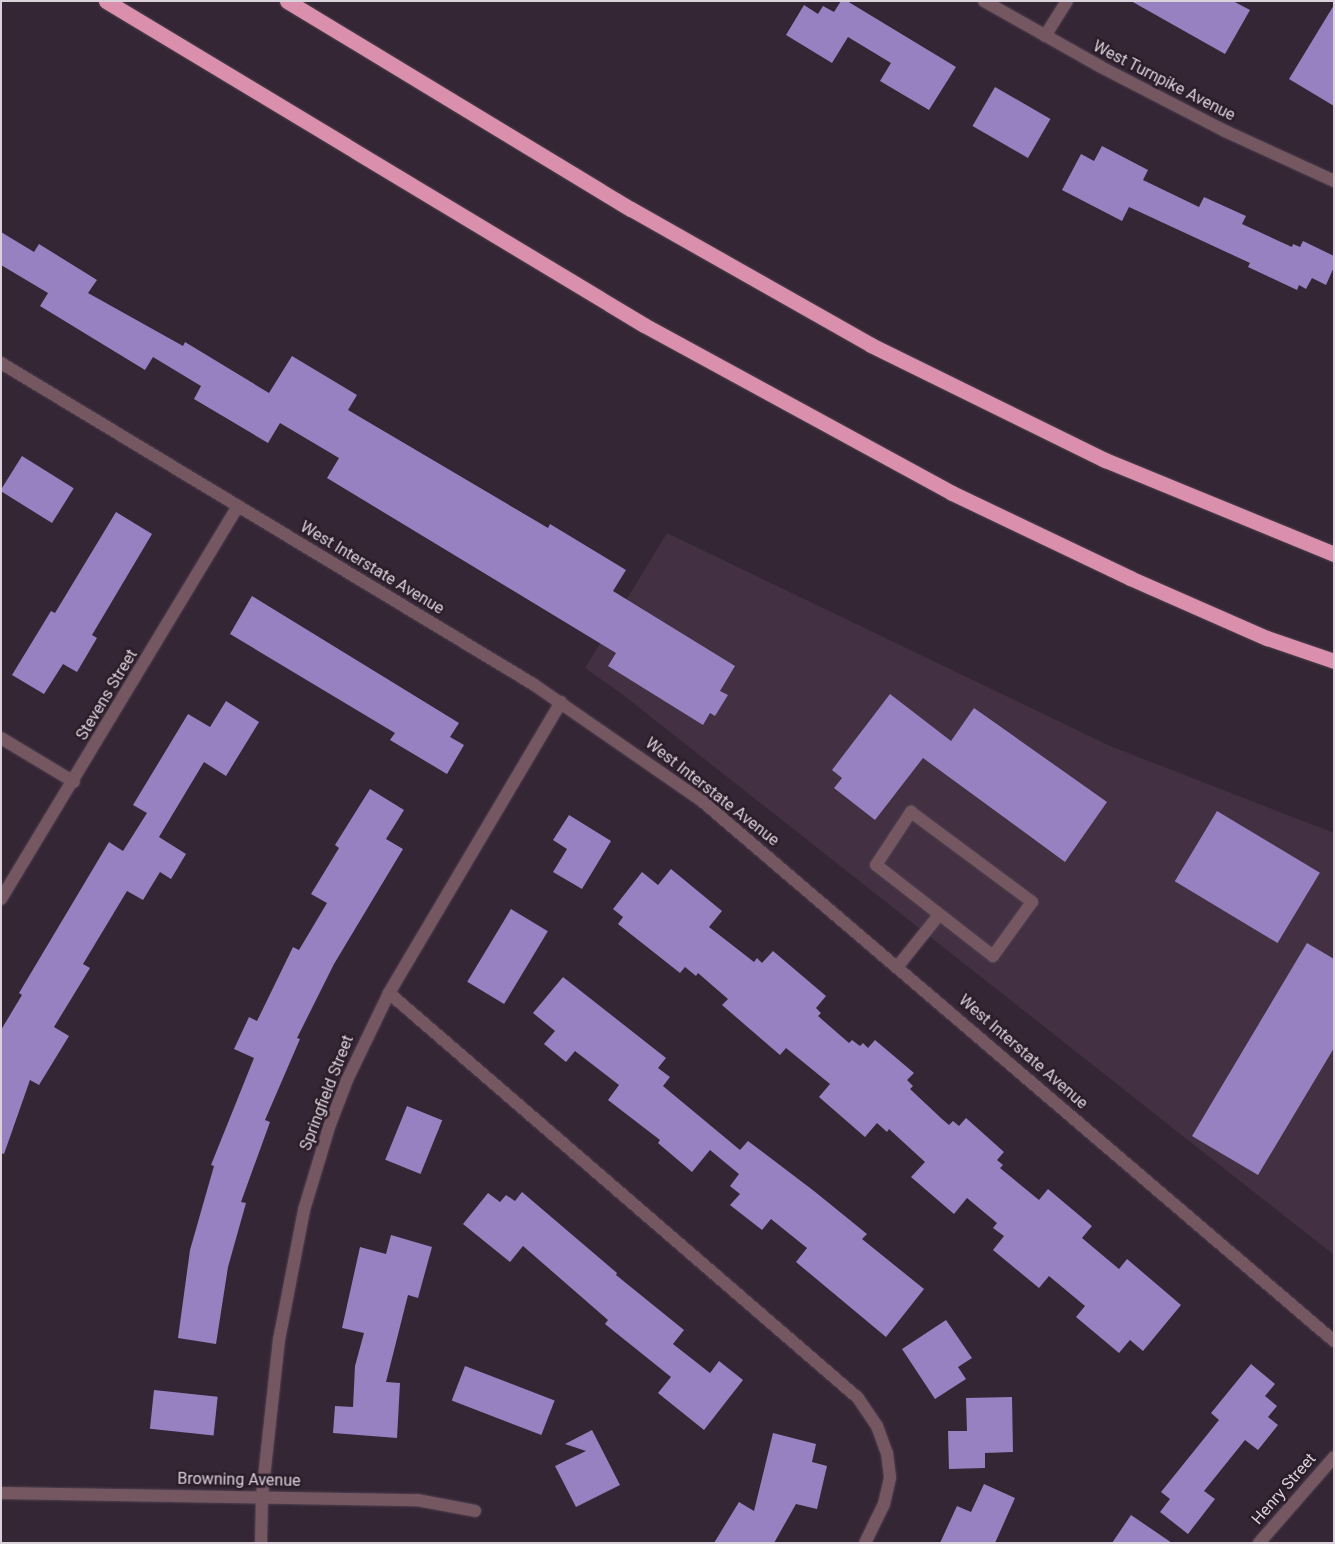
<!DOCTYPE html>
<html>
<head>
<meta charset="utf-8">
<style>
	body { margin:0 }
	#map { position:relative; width:1335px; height:1544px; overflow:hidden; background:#352635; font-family:Roboto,sans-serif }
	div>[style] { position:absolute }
	.built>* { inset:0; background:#433143 }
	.building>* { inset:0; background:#9781c1; transform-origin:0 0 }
	.roads { filter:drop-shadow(0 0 1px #504250) drop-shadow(0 0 1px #504250) }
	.service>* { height:12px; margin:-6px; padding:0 6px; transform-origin:6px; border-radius:6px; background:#755762 }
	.minor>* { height:12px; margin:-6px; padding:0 6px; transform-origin:6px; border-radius:6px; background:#755762 }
	.tertiary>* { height:12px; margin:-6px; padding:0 6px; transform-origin:6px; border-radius:6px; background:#755762 }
	.motorway>* { height:15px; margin:-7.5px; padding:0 7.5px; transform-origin:7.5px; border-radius:7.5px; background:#da90ad }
	span { translate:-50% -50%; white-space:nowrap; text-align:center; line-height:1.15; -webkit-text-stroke:5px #2b1d2a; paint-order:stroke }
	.street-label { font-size:16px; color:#dcd2db }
	.frame { position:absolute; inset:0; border:2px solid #dcd2db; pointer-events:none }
</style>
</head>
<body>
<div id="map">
	<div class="built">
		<div style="clip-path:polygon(667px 533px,1110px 746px,1334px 833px,1334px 1255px,622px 694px,585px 668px)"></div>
	</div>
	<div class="building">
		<div style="clip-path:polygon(841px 1px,847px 1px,956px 67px,929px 110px,880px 81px,891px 63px,848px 37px,832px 63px,786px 35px,804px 5px,818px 14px,823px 6px,834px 12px)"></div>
		<div style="clip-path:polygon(1131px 1px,1233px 1px,1250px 10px,1225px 54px)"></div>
		<div style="clip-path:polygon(1334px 5px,1334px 106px,1289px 79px)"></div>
		<div style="left:995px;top:87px;width:64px;height:45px;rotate:30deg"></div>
		<div style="clip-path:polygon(1102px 146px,1148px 170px,1143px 180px,1199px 207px,1204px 197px,1246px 216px,1242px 224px,1292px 247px,1293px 244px,1300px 247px,1303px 241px,1334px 256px,1334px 267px,1326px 285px,1312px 278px,1306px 289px,1299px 285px,1297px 290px,1248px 267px,1250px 263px,1129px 207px,1122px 221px,1062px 190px,1081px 154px,1094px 161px)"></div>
		<div style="clip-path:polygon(1px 232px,34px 252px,39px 244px,97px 280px,88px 293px,183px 346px,185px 342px,269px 393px,292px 356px,357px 395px,348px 410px,548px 528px,550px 524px,626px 570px,613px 591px,735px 666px,720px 691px,728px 695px,715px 716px,710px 713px,703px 725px,608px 666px,616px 653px,327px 478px,339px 458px,280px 423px,268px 443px,194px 399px,201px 386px,153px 357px,145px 370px,40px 306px,48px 293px,1px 265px)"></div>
		<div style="left:22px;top:456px;width:61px;height:41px;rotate:32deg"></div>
		<div style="clip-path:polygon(116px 512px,152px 534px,92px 635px,97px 638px,77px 672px,63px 664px,44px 694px,12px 675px,51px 611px,55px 613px)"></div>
		<div style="clip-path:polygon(252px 596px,459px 723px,450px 737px,464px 745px,447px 774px,390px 740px,395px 733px,230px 634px)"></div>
		<div style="clip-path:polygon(890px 694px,951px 741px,974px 708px,1107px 802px,1065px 862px,923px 758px,875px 820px,834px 788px,842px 778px,832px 770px)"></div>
		<div style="clip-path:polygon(226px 701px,259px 722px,226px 776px,204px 762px,159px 837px,186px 854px,171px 879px,160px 872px,143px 900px,127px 891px,83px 964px,90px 968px,54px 1027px,69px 1036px,39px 1085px,30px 1080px,4px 1154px,1px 1153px,1px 1030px,22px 995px,19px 993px,109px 842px,123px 851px,147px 813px,133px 805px,188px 714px,210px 727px)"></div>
		<div style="clip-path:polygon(370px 789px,404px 810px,386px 839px,403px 849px,334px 964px,297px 1038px,300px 1039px,265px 1120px,270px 1122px,241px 1202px,246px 1203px,228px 1267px,216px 1344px,178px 1338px,190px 1250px,214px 1166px,211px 1165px,254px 1058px,234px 1049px,249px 1017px,257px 1021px,293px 947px,299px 950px,327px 903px,311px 894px,339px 848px,335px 845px)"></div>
		<div style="left:1217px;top:811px;width:120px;height:82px;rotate:31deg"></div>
		<div style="clip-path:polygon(569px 815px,611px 841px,582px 889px,553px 872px,567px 849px,553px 840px)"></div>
		<div style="clip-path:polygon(671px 869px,722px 911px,709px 927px,754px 962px,757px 958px,762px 963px,773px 951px,826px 996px,816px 1008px,821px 1013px,818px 1016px,849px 1043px,852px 1040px,860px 1046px,863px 1043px,868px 1048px,875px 1040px,914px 1073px,907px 1080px,913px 1086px,910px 1089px,942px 1119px,949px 1125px,953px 1121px,959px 1126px,966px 1118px,1004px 1152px,997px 1160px,1003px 1165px,1000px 1168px,1039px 1200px,1048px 1189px,1092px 1226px,1082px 1238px,1119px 1269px,1127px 1259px,1181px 1305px,1143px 1351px,1130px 1340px,1119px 1353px,1076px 1317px,1085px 1306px,1049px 1276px,1039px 1288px,993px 1250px,1004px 1236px,993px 1228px,997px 1223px,967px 1198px,954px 1214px,911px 1177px,925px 1162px,889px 1129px,887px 1132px,877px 1123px,865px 1137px,819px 1097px,830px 1084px,786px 1048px,780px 1055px,722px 1005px,728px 999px,698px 973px,696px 976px,685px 967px,680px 973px,618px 924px,623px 917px,613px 909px,642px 872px,658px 885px)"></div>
		<div style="left:511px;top:909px;width:43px;height:85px;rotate:31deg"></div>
		<div style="clip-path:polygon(1307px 943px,1334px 959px,1334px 1048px,1258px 1175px,1192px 1136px)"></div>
		<div style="clip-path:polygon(563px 977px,666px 1058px,658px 1068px,670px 1077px,663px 1086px,740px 1150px,748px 1141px,814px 1191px,867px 1234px,862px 1239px,924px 1289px,886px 1337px,796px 1262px,807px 1248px,771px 1219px,762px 1230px,730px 1205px,740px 1194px,730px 1186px,739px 1174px,710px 1150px,692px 1172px,658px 1143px,660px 1140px,608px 1100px,619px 1085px,575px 1051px,566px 1062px,544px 1044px,555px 1031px,533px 1013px)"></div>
		<div style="left:407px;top:1106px;width:38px;height:58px;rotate:22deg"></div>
		<div style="clip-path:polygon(522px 1192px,617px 1273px,616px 1275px,684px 1330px,673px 1344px,710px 1373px,719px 1361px,743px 1380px,704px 1430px,658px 1393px,671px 1377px,605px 1324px,608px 1320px,523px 1246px,510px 1262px,463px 1224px,488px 1193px,500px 1202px,506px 1195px,515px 1201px)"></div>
		<div style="clip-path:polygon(391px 1235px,432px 1247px,418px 1298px,408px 1295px,386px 1382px,400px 1383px,397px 1438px,333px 1433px,335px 1406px,353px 1407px,355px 1366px,364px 1333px,342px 1328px,360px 1247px,386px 1254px)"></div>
		<div style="clip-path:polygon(946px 1320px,972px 1358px,958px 1367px,966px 1379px,935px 1399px,902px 1349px)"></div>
		<div style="clip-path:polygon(1251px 1364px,1275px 1384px,1265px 1396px,1277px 1406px,1268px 1417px,1278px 1425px,1258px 1450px,1245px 1440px,1204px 1491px,1215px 1499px,1188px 1534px,1160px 1512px,1170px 1499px,1161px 1492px,1219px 1420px,1211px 1413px)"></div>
		<div style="left:465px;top:1366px;width:96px;height:37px;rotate:21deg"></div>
		<div style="left:154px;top:1390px;width:64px;height:39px;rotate:6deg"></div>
		<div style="clip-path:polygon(1012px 1397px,1013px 1452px,985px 1453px,985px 1468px,949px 1469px,948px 1431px,967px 1431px,966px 1398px)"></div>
		<div style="clip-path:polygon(592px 1430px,620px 1485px,576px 1507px,555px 1466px,586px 1451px,565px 1444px)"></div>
		<div style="clip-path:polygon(773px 1433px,816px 1444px,812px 1462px,827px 1466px,817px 1509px,796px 1504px,774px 1543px,714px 1543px,739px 1502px,754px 1511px)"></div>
		<div style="clip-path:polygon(984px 1484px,1015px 1498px,995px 1543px,940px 1543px,957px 1506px,971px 1512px)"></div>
		<div style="clip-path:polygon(1131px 1515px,1172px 1543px,1112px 1543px)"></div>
	</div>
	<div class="roads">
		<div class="service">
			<div style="left:911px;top:812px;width:151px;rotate:36.6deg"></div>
			<div style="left:1032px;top:902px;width:67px;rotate:125.8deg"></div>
			<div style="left:993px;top:956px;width:148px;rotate:-142.1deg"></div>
			<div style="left:876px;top:865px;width:64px;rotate:-56.6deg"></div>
			<div style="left:898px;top:966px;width:65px;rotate:-51.2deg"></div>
		</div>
		<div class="minor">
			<div style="left:1045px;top:36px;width:41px;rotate:-57.8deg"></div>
			<div style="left:1px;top:738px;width:85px;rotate:31.1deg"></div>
			<div style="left:1px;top:899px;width:459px;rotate:-58.9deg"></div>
			<div style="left:389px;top:993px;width:620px;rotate:40.81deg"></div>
			<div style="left:858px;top:1398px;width:34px;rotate:56deg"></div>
			<div style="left:877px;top:1426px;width:29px;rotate:70deg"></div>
			<div style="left:887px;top:1453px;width:25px;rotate:83deg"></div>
			<div style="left:890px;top:1478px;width:27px;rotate:103deg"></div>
			<div style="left:884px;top:1504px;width:43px;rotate:116deg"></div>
			<div style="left:1px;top:1493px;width:416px;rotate:1deg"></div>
			<div style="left:417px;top:1500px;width:59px;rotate:10.7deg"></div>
			<div style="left:261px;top:1543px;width:47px;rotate:-88.8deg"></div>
			<div style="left:262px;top:1496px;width:157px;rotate:-83.8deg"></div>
			<div style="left:279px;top:1340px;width:132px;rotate:-79.1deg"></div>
			<div style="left:304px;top:1210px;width:87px;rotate:-73.2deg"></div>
			<div style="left:329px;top:1127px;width:50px;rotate:-69deg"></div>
			<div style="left:347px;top:1080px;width:97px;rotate:-64.2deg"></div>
			<div style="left:389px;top:993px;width:338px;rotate:-59.4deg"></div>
			<div style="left:1259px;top:1543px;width:114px;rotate:-48.9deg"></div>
		</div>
		<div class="tertiary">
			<div style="left:984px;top:1px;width:134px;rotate:29.4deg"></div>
			<div style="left:1101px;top:67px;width:140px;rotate:27.3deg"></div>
			<div style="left:1225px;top:131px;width:120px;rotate:24.6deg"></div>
			<div style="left:1px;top:363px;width:621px;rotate:31.11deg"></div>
			<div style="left:533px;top:684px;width:206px;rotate:34.7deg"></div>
			<div style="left:702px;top:801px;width:831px;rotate:40.51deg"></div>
		</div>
		<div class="motorway">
			<div style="left:106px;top:1px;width:628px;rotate:31.06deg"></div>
			<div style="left:644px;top:325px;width:351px;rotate:28.6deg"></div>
			<div style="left:952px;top:493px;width:197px;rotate:25.5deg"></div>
			<div style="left:1130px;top:578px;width:150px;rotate:23.7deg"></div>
			<div style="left:1267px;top:638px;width:71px;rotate:18.9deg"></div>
			<div style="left:287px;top:1px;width:402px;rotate:31.2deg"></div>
			<div style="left:631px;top:209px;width:276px;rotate:29.5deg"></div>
			<div style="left:871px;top:345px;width:261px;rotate:26.2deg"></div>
			<div style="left:1105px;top:460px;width:248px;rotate:22.3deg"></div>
		</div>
	</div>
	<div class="street-label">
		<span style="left:1164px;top:81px;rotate:27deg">West Turnpike Avenue</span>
		<span style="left:372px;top:568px;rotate:31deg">West Interstate Avenue</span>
		<span style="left:107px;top:695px;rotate:-59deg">Stevens Street</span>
		<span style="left:712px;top:792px;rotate:38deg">West Interstate Avenue</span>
		<span style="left:1023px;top:1052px;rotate:41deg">West Interstate Avenue</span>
		<span style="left:327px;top:1093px;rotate:-69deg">Springfield Street</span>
		<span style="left:239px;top:1480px;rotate:1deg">Browning Avenue</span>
		<span style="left:1284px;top:1489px;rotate:-49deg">Henry Street</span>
	</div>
	<div class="frame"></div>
</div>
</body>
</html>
